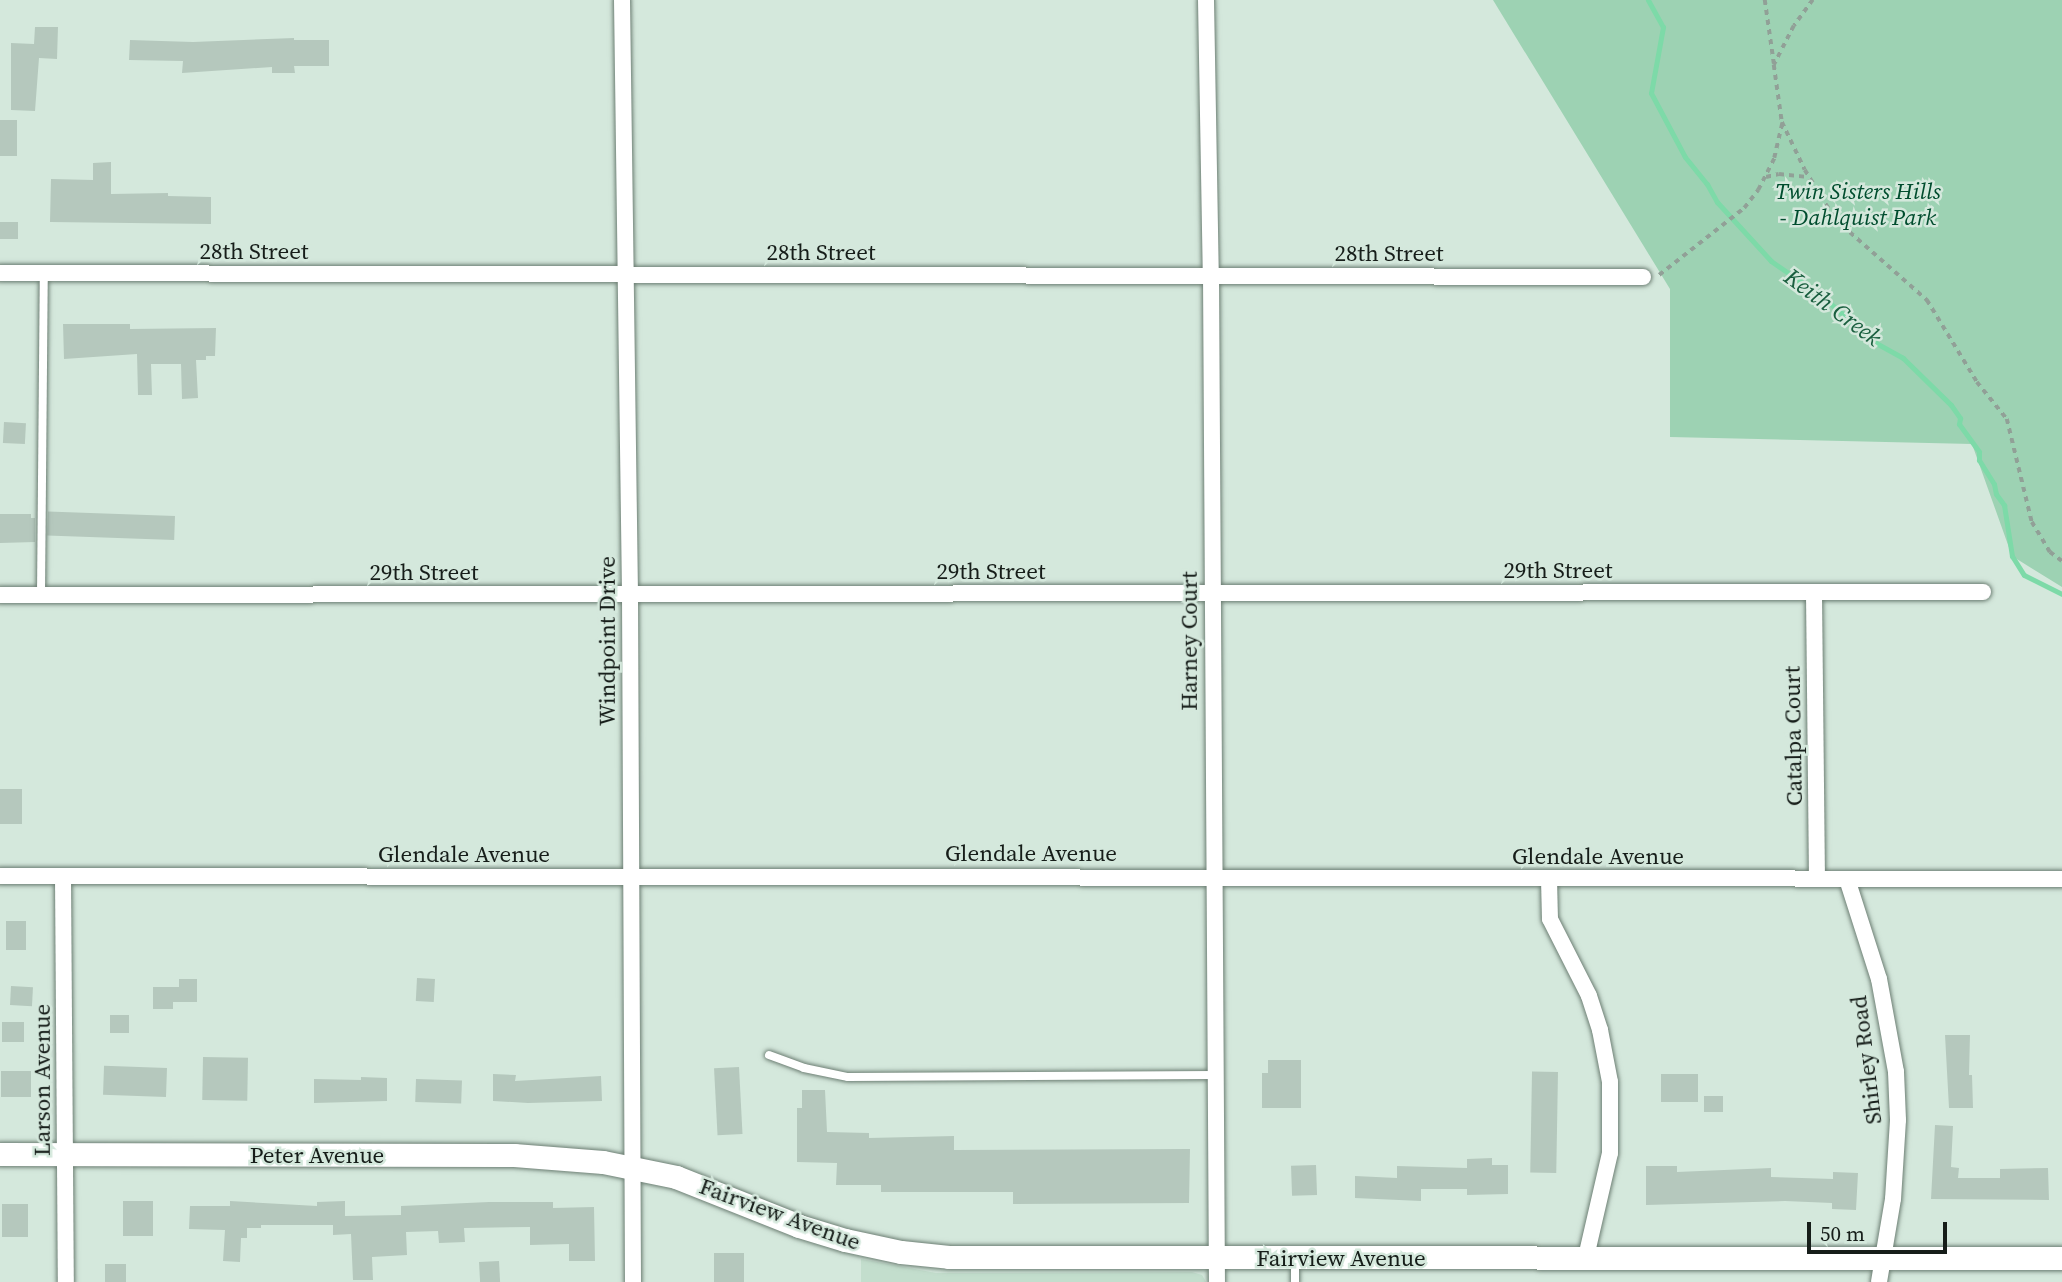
<!DOCTYPE html>
<html>
<head>
<meta charset="utf-8">
<style>
	body { margin:0 }
	#map { position:relative; width:2062px; height:1282px; overflow:hidden; background:#d4e8dc; font-family:"Source Serif 4",serif }
	div>[style] { position:absolute }
	.built>* { inset:0; background:#c3decd }
	.green>* { inset:0; background:#9dd2b3 }
	.stream>* { height:5px; margin:-2.5px; padding:0 2.5px; transform-origin:2.5px; border-radius:2.5px; background:#7ddaa8 }
	.building>* { inset:0; background:#b5c8bd; transform-origin:0 0 }
	.path>* { height:3.5px; margin-top:-1.75px; transform-origin:0; background:repeating-linear-gradient(90deg,#91a097 0 5px,transparent 0 10px) }
	.roads { filter:drop-shadow(0 0 2px #6d7f74) drop-shadow(0 0 2px #6d7f74) }
	.lane>* { height:8px; margin:-4px; padding:0 4px; transform-origin:4px; border-radius:4px; background:#fff }
	.street>* { height:16px; margin:-8px; padding:0 8px; transform-origin:8px; border-radius:8px; background:#fff }
	.secondary>* { height:23px; margin:-11.5px; padding:0 11.5px; transform-origin:11.5px; border-radius:11.5px; background:#fff }
	span { translate:-50% -50%; white-space:nowrap; text-align:center; line-height:1.15; -webkit-text-stroke:5px #d4e8dc; paint-order:stroke }
	.park-label { font-size:23px; color:#004d2e; font-style:italic }
	.street-label { font-size:23px; color:#161d19 }
	.water-label { font-size:24px; color:#1a5f3f; font-style:italic }
	.scale { position:absolute; left:1807px; top:1222px; width:140px; height:32px; box-sizing:border-box; border:4px solid #161d19; border-top:0; padding-left:9px; font-size:21px; line-height:24px; white-space:nowrap; color:#161d19; -webkit-text-stroke:5px #d4e8dc; paint-order:stroke }
</style>
</head>
<body>
<div id="map">
	<div class="built">
		<div style="clip-path:polygon(861px 1259px,936px 1273px,1192px 1272px,1202px 1275px,1206px 1282px,861px 1282px)"></div>
	</div>
	<div class="green">
		<div style="clip-path:polygon(1493px 0,2062px 0,2062px 587px,2012px 556px,1972px 444px,1670px 437px,1670px 289px)"></div>
	</div>
	<div class="stream">
		<div style="left:1648px;top:0;width:31px;rotate:61deg"></div>
		<div style="left:1663px;top:27px;width:67px;rotate:100.3deg"></div>
		<div style="left:1651px;top:93px;width:72px;rotate:62deg"></div>
		<div style="left:1685px;top:157px;width:35px;rotate:51deg"></div>
		<div style="left:1707px;top:184px;width:21px;rotate:61deg"></div>
		<div style="left:1717px;top:202px;width:80px;rotate:47.5deg"></div>
		<div style="left:1771px;top:261px;width:65px;rotate:34.9deg"></div>
		<div style="left:1824px;top:298px;width:69px;rotate:40.9deg"></div>
		<div style="left:1876px;top:343px;width:31px;rotate:29deg"></div>
		<div style="left:1903px;top:358px;width:67px;rotate:44.4deg"></div>
		<div style="left:1951px;top:405px;width:16px;rotate:55deg"></div>
		<div style="left:1960px;top:418px;width:6px;rotate:99deg"></div>
		<div style="left:1959px;top:424px;width:34px;rotate:54deg"></div>
		<div style="left:1979px;top:452px;width:8px;rotate:90deg"></div>
		<div style="left:1979px;top:460px;width:28px;rotate:58deg"></div>
		<div style="left:1994px;top:484px;width:10px;rotate:79deg"></div>
		<div style="left:1996px;top:494px;width:14px;rotate:54deg"></div>
		<div style="left:2004px;top:505px;width:52px;rotate:81.1deg"></div>
		<div style="left:2012px;top:556px;width:22px;rotate:58deg"></div>
		<div style="left:2024px;top:575px;width:42px;rotate:26.6deg"></div>
	</div>
	<div class="building">
		<div style="clip-path:polygon(35px 27px,58px 27px,57px 59px,39px 58px,35px 111px,11px 110px,11px 43px,34px 44px)"></div>
		<div style="clip-path:polygon(294px 38px,294px 40px,329px 40px,329px 66px,294px 66px,295px 73px,272px 73px,272px 67px,182px 73px,183px 61px,129px 60px,130px 40px,193px 42px)"></div>
		<div style="left:0;top:120px;width:17px;height:36px"></div>
		<div style="clip-path:polygon(111px 162px,111px 194px,168px 193px,168px 196px,211px 197px,211px 224px,50px 222px,51px 179px,93px 180px,93px 163px)"></div>
		<div style="left:0;top:222px;width:18px;height:17px"></div>
		<div style="clip-path:polygon(63px 324px,130px 324px,130px 329px,216px 328px,215px 356px,206px 356px,206px 360px,196px 360px,198px 398px,182px 399px,181px 364px,151px 364px,152px 395px,138px 395px,137px 354px,64px 359px)"></div>
		<div style="left:4px;top:422px;width:22px;height:21px;rotate:3deg"></div>
		<div style="clip-path:polygon(0 514px,31px 514px,31px 518px,35px 518px,35px 542px,0 543px)"></div>
		<div style="left:175px;top:516px;width:24px;height:127px;rotate:92deg"></div>
		<div style="left:0;top:789px;width:22px;height:35px"></div>
		<div style="left:6px;top:921px;width:20px;height:29px"></div>
		<div style="left:417px;top:978px;width:18px;height:23px;rotate:3deg"></div>
		<div style="clip-path:polygon(179px 979px,197px 979px,197px 1002px,173px 1002px,173px 1009px,153px 1009px,153px 987px,179px 987px)"></div>
		<div style="left:11px;top:986px;width:22px;height:19px;rotate:3deg"></div>
		<div style="left:110px;top:1015px;width:19px;height:18px"></div>
		<div style="left:24px;top:1022px;width:20px;height:22px;rotate:90deg"></div>
		<div style="clip-path:polygon(1945px 1035px,1970px 1035px,1969px 1075px,1972px 1075px,1973px 1108px,1949px 1108px)"></div>
		<div style="left:203px;top:1057px;width:45px;height:43px;rotate:1deg"></div>
		<div style="clip-path:polygon(1268px 1060px,1301px 1060px,1301px 1108px,1262px 1108px,1262px 1073px,1268px 1073px)"></div>
		<div style="left:739px;top:1067px;width:67px;height:25px;rotate:87deg"></div>
		<div style="left:167px;top:1068px;width:29px;height:63px;rotate:92deg"></div>
		<div style="left:1px;top:1071px;width:30px;height:26px"></div>
		<div style="left:1558px;top:1072px;width:101px;height:26px;rotate:91deg"></div>
		<div style="clip-path:polygon(493px 1074px,516px 1075px,515px 1081px,601px 1076px,602px 1101px,528px 1103px,493px 1101px)"></div>
		<div style="left:1661px;top:1074px;width:37px;height:28px"></div>
		<div style="clip-path:polygon(361px 1077px,387px 1078px,387px 1101px,314px 1103px,314px 1079px,361px 1080px)"></div>
		<div style="left:416px;top:1079px;width:46px;height:23px;rotate:2deg"></div>
		<div style="clip-path:polygon(802px 1090px,825px 1090px,827px 1132px,869px 1133px,869px 1138px,954px 1136px,954px 1150px,1190px 1149px,1189px 1203px,1013px 1204px,1013px 1192px,881px 1192px,881px 1185px,836px 1185px,837px 1163px,797px 1162px,797px 1108px,802px 1108px)"></div>
		<div style="left:1704px;top:1096px;width:19px;height:16px"></div>
		<div style="clip-path:polygon(1935px 1125px,1953px 1126px,1951px 1167px,1959px 1168px,1958px 1178px,2000px 1178px,2000px 1169px,2048px 1168px,2049px 1200px,1931px 1199px)"></div>
		<div style="clip-path:polygon(1492px 1158px,1492px 1165px,1508px 1165px,1508px 1194px,1467px 1195px,1467px 1189px,1421px 1189px,1421px 1201px,1355px 1198px,1355px 1176px,1397px 1178px,1397px 1166px,1467px 1168px,1467px 1159px)"></div>
		<div style="left:1316px;top:1165px;width:30px;height:25px;rotate:88deg"></div>
		<div style="clip-path:polygon(1646px 1166px,1677px 1166px,1677px 1172px,1771px 1168px,1771px 1177px,1833px 1179px,1833px 1172px,1858px 1173px,1856px 1210px,1832px 1209px,1832px 1203px,1785px 1201px,1646px 1205px)"></div>
		<div style="left:153px;top:1201px;width:35px;height:30px;rotate:90deg"></div>
		<div style="clip-path:polygon(230px 1201px,317px 1206px,317px 1202px,345px 1201px,345px 1216px,401px 1215px,401px 1206px,489px 1202px,553px 1202px,553px 1208px,594px 1207px,595px 1261px,569px 1261px,569px 1244px,530px 1245px,530px 1227px,464px 1228px,465px 1242px,439px 1243px,438px 1231px,406px 1232px,407px 1255px,372px 1257px,373px 1280px,353px 1280px,351px 1234px,333px 1235px,333px 1225px,261px 1225px,261px 1228px,247px 1228px,247px 1238px,241px 1238px,240px 1262px,223px 1261px,225px 1230px,189px 1229px,190px 1206px,230px 1206px)"></div>
		<div style="left:2px;top:1204px;width:26px;height:33px"></div>
		<div style="left:714px;top:1253px;width:30px;height:29px"></div>
		<div style="left:499px;top:1261px;width:21px;height:20px;rotate:87deg"></div>
		<div style="left:105px;top:1264px;width:21px;height:18px"></div>
	</div>
	<div class="path">
		<div style="left:1765px;top:0;width:64px;rotate:81.9deg"></div>
		<div style="left:1813px;top:0;width:32px;rotate:126deg"></div>
		<div style="left:1794px;top:26px;width:44px;rotate:117.1deg"></div>
		<div style="left:1774px;top:65px;width:58px;rotate:82deg"></div>
		<div style="left:1782px;top:122px;width:53px;rotate:64.4deg"></div>
		<div style="left:1805px;top:170px;width:57px;rotate:58.5deg"></div>
		<div style="left:1835px;top:219px;width:123px;rotate:41.4deg"></div>
		<div style="left:1927px;top:300px;width:96px;rotate:58.6deg"></div>
		<div style="left:1977px;top:382px;width:48px;rotate:51deg"></div>
		<div style="left:2007px;top:419px;width:106px;rotate:76.4deg"></div>
		<div style="left:2032px;top:522px;width:35px;rotate:59deg"></div>
		<div style="left:2050px;top:552px;width:15px;rotate:37deg"></div>
		<div style="left:1766px;top:177px;width:13px;rotate:-13deg"></div>
		<div style="left:1779px;top:174px;width:30px;rotate:6deg"></div>
		<div style="left:1659px;top:275px;width:108px;rotate:-38.2deg"></div>
		<div style="left:1744px;top:208px;width:23px;rotate:-52deg"></div>
		<div style="left:1758px;top:190px;width:36px;rotate:-63deg"></div>
		<div style="left:1774px;top:158px;width:35px;rotate:-77deg"></div>
	</div>
	<div class="roads">
		<div class="lane">
			<div style="left:41px;top:594px;width:321px;rotate:-89.5deg"></div>
			<div style="left:769px;top:1055px;width:37px;rotate:20deg"></div>
			<div style="left:804px;top:1068px;width:45px;rotate:11.6deg"></div>
			<div style="left:848px;top:1077px;width:366px;rotate:-0.3deg"></div>
			<div style="left:1295px;top:1260px;width:22px;rotate:90deg"></div>
		</div>
		<div class="street">
			<div style="left:622px;top:0;width:594px;rotate:89.23deg"></div>
			<div style="left:630px;top:594px;width:688px;rotate:89.75deg"></div>
			<div style="left:1206px;top:0;width:275px;rotate:89deg"></div>
			<div style="left:1211px;top:275px;width:1007px;rotate:89.66deg"></div>
			<div style="left:0;top:273px;width:1643px;rotate:0.14deg"></div>
			<div style="left:1814px;top:593px;width:285px;rotate:89.4deg"></div>
			<div style="left:0;top:595px;width:1983px;rotate:-0.09deg"></div>
			<div style="left:0;top:876px;width:2062px;rotate:0.08deg"></div>
			<div style="left:63px;top:877px;width:405px;rotate:89.6deg"></div>
			<div style="left:1549px;top:879px;width:40px;rotate:88.6deg"></div>
			<div style="left:1550px;top:919px;width:86px;rotate:63.1deg"></div>
			<div style="left:1589px;top:996px;width:36px;rotate:72deg"></div>
			<div style="left:1600px;top:1030px;width:53px;rotate:79.1deg"></div>
			<div style="left:1610px;top:1082px;width:71px;rotate:90deg"></div>
			<div style="left:1610px;top:1153px;width:107px;rotate:103deg"></div>
			<div style="left:1847px;top:879px;width:105px;rotate:72.3deg"></div>
			<div style="left:1879px;top:979px;width:95px;rotate:79.6deg"></div>
			<div style="left:1896px;top:1072px;width:48px;rotate:87.6deg"></div>
			<div style="left:1898px;top:1120px;width:79px;rotate:93.6deg"></div>
			<div style="left:1893px;top:1199px;width:84px;rotate:99.6deg"></div>
		</div>
		<div class="secondary">
			<div style="left:0;top:1154px;width:514px;rotate:0.11deg"></div>
			<div style="left:514px;top:1155px;width:89px;rotate:4.5deg"></div>
			<div style="left:603px;top:1162px;width:75px;rotate:11.6deg"></div>
			<div style="left:676px;top:1177px;width:132px;rotate:21.7deg"></div>
			<div style="left:799px;top:1226px;width:48px;rotate:16.9deg"></div>
			<div style="left:845px;top:1240px;width:57px;rotate:12.1deg"></div>
			<div style="left:901px;top:1252px;width:48px;rotate:5.9deg"></div>
			<div style="left:949px;top:1257px;width:1113px;rotate:0.05deg"></div>
		</div>
	</div>
	<div class="park-label">
		<span style="left:1858px;top:204px">Twin Sisters Hills<br>- Dahlquist Park</span>
	</div>
	<div class="street-label">
		<span style="left:254px;top:251px">28th Street</span>
		<span style="left:821px;top:252px">28th Street</span>
		<span style="left:1389px;top:253px">28th Street</span>
		<span style="left:1558px;top:570px">29th Street</span>
		<span style="left:991px;top:571px">29th Street</span>
		<span style="left:424px;top:572px">29th Street</span>
		<span style="left:607px;top:641px;rotate:-90deg">Windpoint Drive</span>
		<span style="left:1189px;top:641px;rotate:-90deg">Harney Court</span>
		<span style="left:1793px;top:736px;rotate:-91deg">Catalpa Court</span>
		<span style="left:1031px;top:853px">Glendale Avenue</span>
		<span style="left:464px;top:854px">Glendale Avenue</span>
		<span style="left:1598px;top:856px">Glendale Avenue</span>
		<span style="left:1866px;top:1060px;rotate:-97deg">Shirley Road</span>
		<span style="left:42px;top:1080px;rotate:-90deg">Larson Avenue</span>
		<span style="left:317px;top:1155px">Peter Avenue</span>
		<span style="left:780px;top:1214px;rotate:20deg">Fairview Avenue</span>
		<span style="left:1341px;top:1258px">Fairview Avenue</span>
	</div>
	<div class="water-label">
		<span style="left:1833px;top:307px;rotate:36deg">Keith Creek</span>
	</div>
	<div class="scale">50 m</div>
</div>
</body>
</html>
